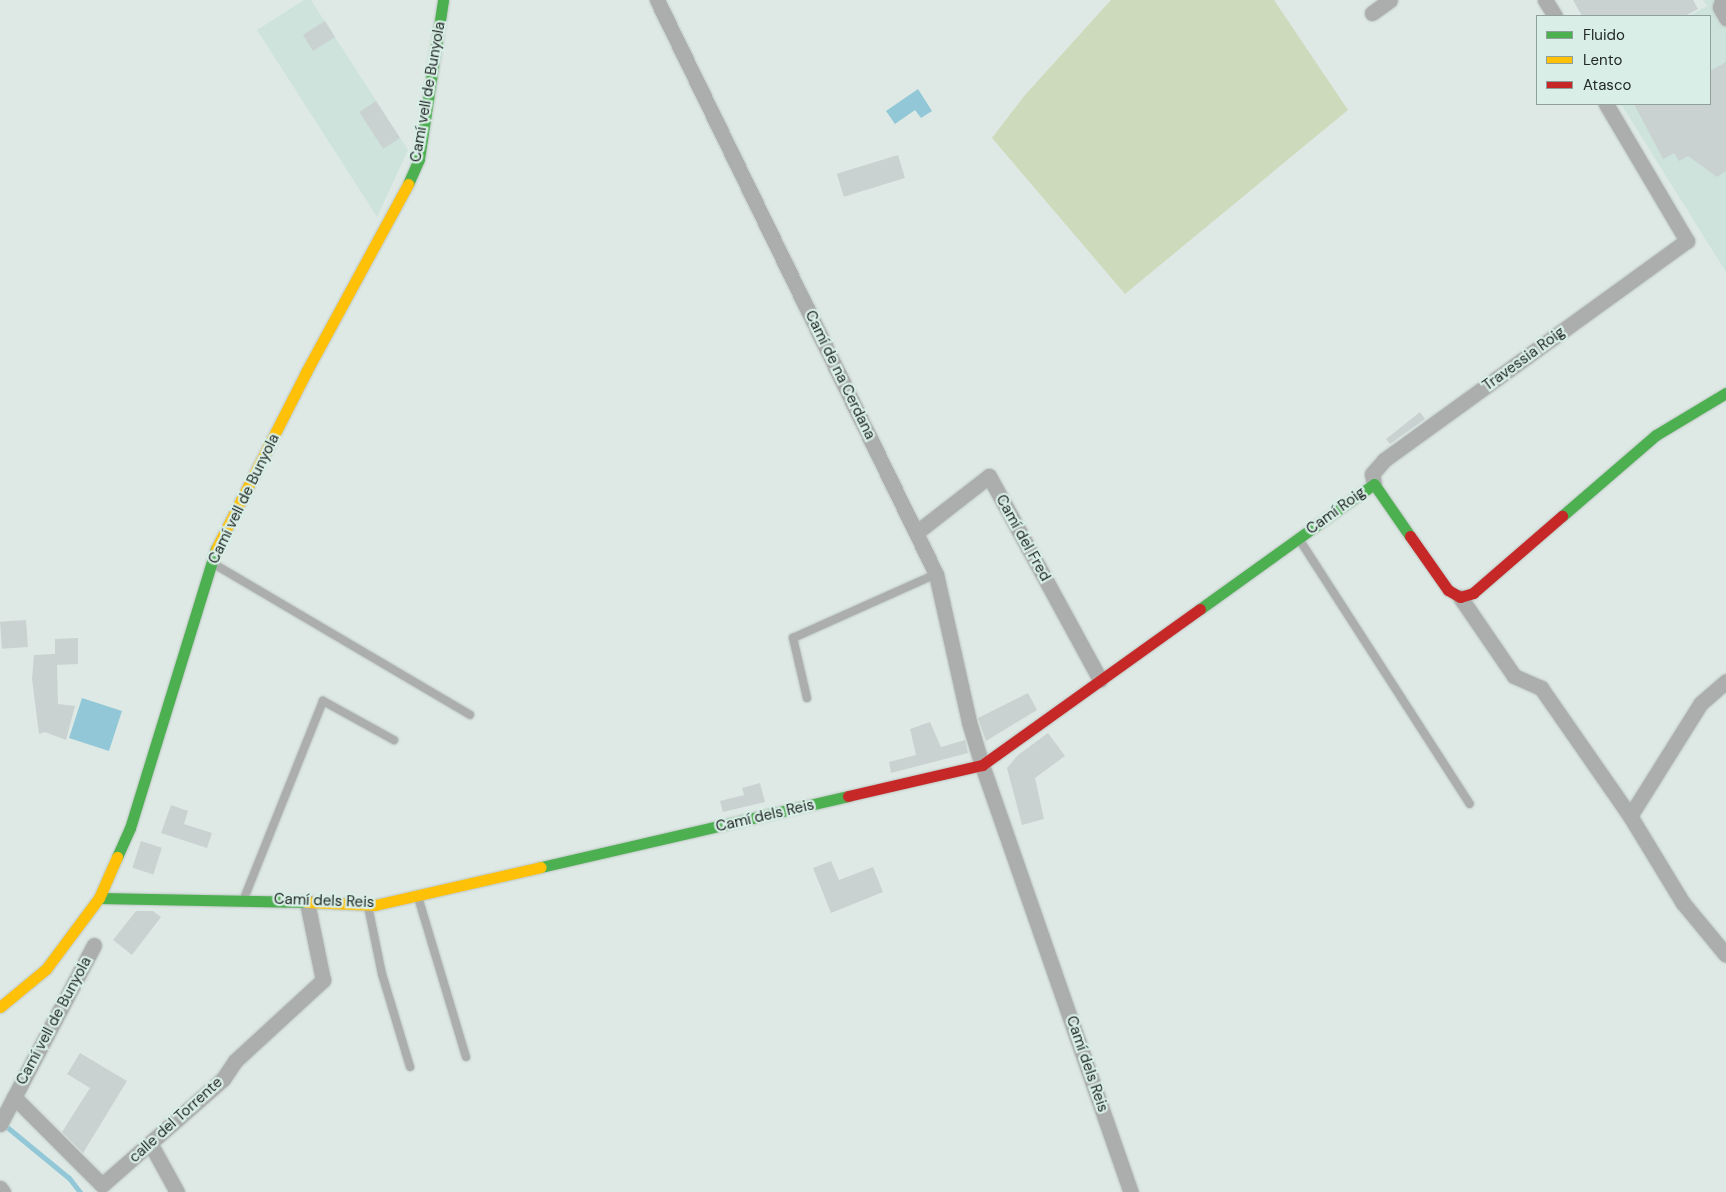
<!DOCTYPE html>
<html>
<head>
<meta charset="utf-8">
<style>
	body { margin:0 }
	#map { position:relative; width:1726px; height:1192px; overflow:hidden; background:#dee9e5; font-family:"DM Sans",sans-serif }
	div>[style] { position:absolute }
	.built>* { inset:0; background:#cee3db }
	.green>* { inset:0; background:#cddabb }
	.water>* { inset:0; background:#91c7d6; transform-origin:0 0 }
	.stream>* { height:5px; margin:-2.5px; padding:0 2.5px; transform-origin:2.5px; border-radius:2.5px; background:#91c7d6 }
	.building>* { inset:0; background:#c9d2d0; transform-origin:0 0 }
	.roads { filter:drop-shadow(0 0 1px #bdc6c2) drop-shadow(0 0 1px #bdc6c2) }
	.lane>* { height:8px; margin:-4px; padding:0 4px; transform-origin:4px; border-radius:4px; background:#abaeac }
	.street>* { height:15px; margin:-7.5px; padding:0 7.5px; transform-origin:7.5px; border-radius:7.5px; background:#abaeac }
	.fast>* { height:11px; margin:-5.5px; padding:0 5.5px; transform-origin:5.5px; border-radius:5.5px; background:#4caf50 }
	.slow>* { height:11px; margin:-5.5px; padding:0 5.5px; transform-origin:5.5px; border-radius:5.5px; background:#ffc107 }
	.jam>* { height:11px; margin:-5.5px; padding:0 5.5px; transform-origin:5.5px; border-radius:5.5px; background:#c62828 }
	span { translate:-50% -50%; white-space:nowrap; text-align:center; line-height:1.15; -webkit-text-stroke:4.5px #d9eee6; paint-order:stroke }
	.street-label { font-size:15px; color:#212926 }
	.legend { position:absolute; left:1536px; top:15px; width:175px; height:90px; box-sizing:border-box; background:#d9eee6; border:1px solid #8f9f99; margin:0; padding:6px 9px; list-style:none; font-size:15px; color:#212926 }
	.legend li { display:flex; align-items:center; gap:10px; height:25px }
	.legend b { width:25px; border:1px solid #8f9f99 }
</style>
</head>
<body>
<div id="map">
	<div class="built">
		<div style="clip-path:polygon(304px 0,311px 0,408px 150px,377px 217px,257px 30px)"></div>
		<div style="clip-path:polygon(1703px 0,1726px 0,1726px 272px,1621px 104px,1710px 104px,1710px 16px,1689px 16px,1707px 6px)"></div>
	</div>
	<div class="green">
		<div style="clip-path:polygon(1111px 0,1274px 0,1348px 110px,1125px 294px,992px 138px,1025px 95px)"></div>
	</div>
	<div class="water">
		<div style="clip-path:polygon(918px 89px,932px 111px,921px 118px,915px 110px,895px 124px,886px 111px)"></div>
		<div style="left:82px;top:698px;width:42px;height:42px;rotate:18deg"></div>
	</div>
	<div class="stream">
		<div style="left:2px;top:1123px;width:87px;rotate:39.4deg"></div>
		<div style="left:69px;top:1178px;width:18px;rotate:52deg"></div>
	</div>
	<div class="building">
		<div style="clip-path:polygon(1573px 0,1693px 0,1698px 9px,1685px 16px,1582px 16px)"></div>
		<div style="left:325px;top:21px;width:19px;height:26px;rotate:58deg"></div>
		<div style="clip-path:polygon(1726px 62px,1726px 171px,1717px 177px,1688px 156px,1679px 161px,1674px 153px,1663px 159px,1634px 104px,1710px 104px,1710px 71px)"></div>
		<div style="left:376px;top:101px;width:44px;height:20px;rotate:57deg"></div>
		<div style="left:898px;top:155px;width:24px;height:64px;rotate:73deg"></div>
		<div style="clip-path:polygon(1420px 412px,1425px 419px,1390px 444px,1386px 439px)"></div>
		<div style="left:26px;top:620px;width:27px;height:26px;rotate:86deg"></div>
		<div style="clip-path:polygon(78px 638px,78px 664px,57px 665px,58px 704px,75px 706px,66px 740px,45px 732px,39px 734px,32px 679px,34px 655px,55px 654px,55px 639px)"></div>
		<div style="clip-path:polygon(1028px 693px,1037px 710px,986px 741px,978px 718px)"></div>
		<div style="clip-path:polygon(930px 722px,941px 747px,965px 740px,968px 753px,891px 773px,889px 762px,916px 755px,910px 729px)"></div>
		<div style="clip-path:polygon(1048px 733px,1065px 756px,1035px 778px,1044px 819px,1022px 825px,1007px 768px,1018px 755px)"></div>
		<div style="clip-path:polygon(760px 783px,765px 802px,723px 812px,720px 801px,744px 795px,742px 788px)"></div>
		<div style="clip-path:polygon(171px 805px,188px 811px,184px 824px,212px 833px,207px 848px,161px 833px)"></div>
		<div style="left:141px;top:841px;width:22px;height:28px;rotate:18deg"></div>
		<div style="clip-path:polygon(831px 861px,839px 880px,873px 867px,883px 892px,831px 913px,813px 868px)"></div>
		<div style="clip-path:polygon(136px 911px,153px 911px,161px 917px,132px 955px,113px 940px)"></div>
		<div style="clip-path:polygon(80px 1053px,127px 1081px,83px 1153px,62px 1132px,90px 1088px,67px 1074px)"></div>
	</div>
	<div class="roads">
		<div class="lane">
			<div style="left:1299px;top:539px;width:315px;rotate:57.2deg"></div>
			<div style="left:214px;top:564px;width:297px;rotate:30.5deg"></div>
			<div style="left:807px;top:698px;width:62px;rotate:-103.1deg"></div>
			<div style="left:793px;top:638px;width:157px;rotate:-24.1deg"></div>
			<div style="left:245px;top:896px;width:210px;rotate:-68.2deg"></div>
			<div style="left:323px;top:701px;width:81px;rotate:28.8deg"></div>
			<div style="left:418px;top:897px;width:167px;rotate:73.3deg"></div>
			<div style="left:368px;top:906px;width:69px;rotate:78.4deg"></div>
			<div style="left:382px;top:974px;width:97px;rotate:73.2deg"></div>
		</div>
		<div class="street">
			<div style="left:657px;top:0;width:638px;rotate:64.08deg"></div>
			<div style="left:936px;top:574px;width:152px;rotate:77.4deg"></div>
			<div style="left:969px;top:722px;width:45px;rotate:73.2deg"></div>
			<div style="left:982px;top:765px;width:452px;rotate:70.8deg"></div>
			<div style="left:1545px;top:0;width:19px;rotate:58deg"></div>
			<div style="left:1722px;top:0;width:7px;rotate:106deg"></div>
			<div style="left:1720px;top:7px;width:13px;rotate:61deg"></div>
			<div style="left:1372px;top:13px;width:22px;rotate:-36deg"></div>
			<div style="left:1374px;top:484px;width:10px;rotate:-101deg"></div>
			<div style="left:1372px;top:474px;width:18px;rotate:-49deg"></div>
			<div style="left:1384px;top:460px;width:374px;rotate:-35.9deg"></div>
			<div style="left:1687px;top:241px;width:159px;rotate:-120.6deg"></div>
			<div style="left:917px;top:532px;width:91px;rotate:-37.9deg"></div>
			<div style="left:989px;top:476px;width:232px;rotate:61.4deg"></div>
			<div style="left:1460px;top:597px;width:96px;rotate:55.6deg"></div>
			<div style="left:1514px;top:676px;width:30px;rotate:24deg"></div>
			<div style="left:1541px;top:688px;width:156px;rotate:55.2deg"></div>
			<div style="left:1630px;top:816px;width:102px;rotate:58.7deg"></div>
			<div style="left:1683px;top:903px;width:67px;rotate:50.4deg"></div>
			<div style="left:1630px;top:816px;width:133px;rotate:-57.9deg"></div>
			<div style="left:1701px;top:703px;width:33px;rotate:-41deg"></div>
			<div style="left:14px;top:1097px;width:124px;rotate:45deg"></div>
			<div style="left:102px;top:1185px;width:161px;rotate:-41.2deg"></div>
			<div style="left:223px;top:1079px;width:22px;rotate:-56deg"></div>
			<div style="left:235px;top:1061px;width:120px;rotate:-42.6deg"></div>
			<div style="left:323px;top:980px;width:80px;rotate:-101.6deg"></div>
			<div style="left:0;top:1124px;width:202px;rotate:-62.3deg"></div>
			<div style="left:150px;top:1143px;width:56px;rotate:61.1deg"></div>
			<div style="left:0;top:1188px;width:5px;rotate:53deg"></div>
		</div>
		<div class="fast">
			<div style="left:408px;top:184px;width:27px;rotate:-66deg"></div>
			<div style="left:419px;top:159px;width:161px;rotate:-81.4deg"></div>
			<div style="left:1562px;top:516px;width:124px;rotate:-40.8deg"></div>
			<div style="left:1656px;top:435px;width:82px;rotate:-31deg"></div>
			<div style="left:1200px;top:609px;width:214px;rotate:-35.7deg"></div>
			<div style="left:1374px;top:484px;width:63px;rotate:55.3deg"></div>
			<div style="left:117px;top:857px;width:32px;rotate:-66deg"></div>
			<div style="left:130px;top:828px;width:292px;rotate:-72.9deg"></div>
			<div style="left:541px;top:867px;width:315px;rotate:-13deg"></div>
			<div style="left:99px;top:898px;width:207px;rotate:1.1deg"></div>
		</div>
		<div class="slow">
			<div style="left:216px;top:549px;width:199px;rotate:-63deg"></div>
			<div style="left:306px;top:372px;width:214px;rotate:-61.5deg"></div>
			<div style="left:306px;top:902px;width:69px;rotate:2.5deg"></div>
			<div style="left:375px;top:905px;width:170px;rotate:-12.9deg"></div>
			<div style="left:0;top:1007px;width:60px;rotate:-39.6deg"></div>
			<div style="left:46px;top:969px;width:89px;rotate:-53.3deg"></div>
			<div style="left:99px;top:898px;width:45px;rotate:-66.3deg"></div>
		</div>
		<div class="jam">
			<div style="left:1410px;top:536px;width:66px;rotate:54.9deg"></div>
			<div style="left:1448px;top:590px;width:14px;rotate:30deg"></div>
			<div style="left:1460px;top:597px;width:14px;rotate:-17deg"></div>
			<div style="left:1473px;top:593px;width:118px;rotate:-40.9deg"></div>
			<div style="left:848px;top:796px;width:138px;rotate:-13deg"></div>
			<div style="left:982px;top:765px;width:268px;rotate:-35.6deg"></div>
		</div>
	</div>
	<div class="street-label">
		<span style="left:428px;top:92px;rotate:-80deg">Camí vell de Bunyola</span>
		<span style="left:1524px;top:359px;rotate:-36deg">Travessia Roig</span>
		<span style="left:840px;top:375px;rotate:64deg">Camí de na Cerdana</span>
		<span style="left:244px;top:499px;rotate:-64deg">Camí vell de Bunyola</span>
		<span style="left:1336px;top:511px;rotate:-36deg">Camí Roig</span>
		<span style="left:1023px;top:538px;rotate:61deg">Camí del Fred</span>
		<span style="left:765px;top:816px;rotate:-13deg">Camí dels Reis</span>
		<span style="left:324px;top:901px;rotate:2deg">Camí dels Reis</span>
		<span style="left:54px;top:1021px;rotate:-62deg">Camí vell de Bunyola</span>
		<span style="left:1087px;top:1064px;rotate:71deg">Camí dels Reis</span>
		<span style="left:176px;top:1120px;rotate:-42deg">calle del Torrente</span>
	</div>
	<ul class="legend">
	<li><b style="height:6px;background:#4caf50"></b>Fluido</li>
	<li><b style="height:6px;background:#ffc107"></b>Lento</li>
	<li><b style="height:6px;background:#c62828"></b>Atasco</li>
	</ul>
</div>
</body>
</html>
